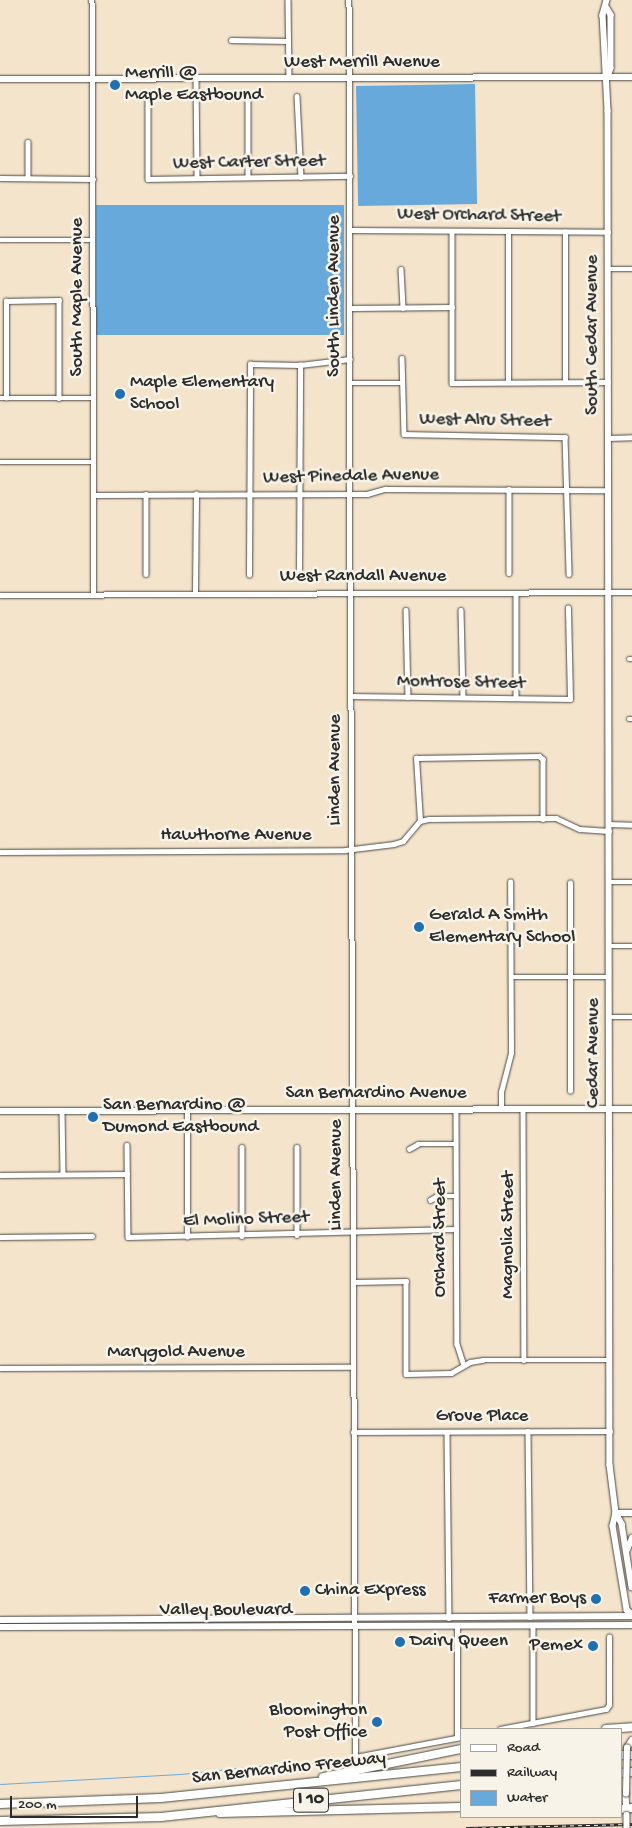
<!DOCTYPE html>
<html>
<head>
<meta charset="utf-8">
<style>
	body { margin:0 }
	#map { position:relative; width:632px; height:1828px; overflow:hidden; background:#f5e4cc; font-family:"Gochi Hand",sans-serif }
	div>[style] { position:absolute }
	.water>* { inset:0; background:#68a9dc; transform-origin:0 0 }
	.stream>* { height:1px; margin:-0.5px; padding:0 0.5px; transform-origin:0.5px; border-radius:0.5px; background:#68a9dc }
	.roads { filter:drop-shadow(0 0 1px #494743) drop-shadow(0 0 1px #494743) }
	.minor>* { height:4.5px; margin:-2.25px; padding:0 2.25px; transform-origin:2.25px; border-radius:2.25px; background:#fff }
	.tertiary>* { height:5px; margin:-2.5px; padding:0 2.5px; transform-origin:2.5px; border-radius:2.5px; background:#fff }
	.secondary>* { height:5.5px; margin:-2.75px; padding:0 2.75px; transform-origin:2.75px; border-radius:2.75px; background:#fff }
	.primary>* { height:6px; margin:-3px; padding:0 3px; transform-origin:3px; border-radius:3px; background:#fff }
	.motorway>* { height:8px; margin:-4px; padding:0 4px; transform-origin:4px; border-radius:4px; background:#fff }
	.rail>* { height:3px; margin-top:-1.5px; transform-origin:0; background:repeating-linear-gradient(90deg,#f7f3e8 0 4px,#2b2b2b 0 8px); box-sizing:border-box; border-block:1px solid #2b2b2b }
	.bridges { filter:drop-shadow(0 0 1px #494743) drop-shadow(0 0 1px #494743) }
	.secondary-bridge>* { height:5.5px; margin:-2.75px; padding:0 2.75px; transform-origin:2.75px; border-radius:2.75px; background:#fff }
	.dots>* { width:14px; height:14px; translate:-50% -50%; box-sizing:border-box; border:2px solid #f7f3e8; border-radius:50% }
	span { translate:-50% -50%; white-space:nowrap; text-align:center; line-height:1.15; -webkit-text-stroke:5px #f7f3e8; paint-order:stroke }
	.shield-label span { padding:1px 4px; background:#f7f3e8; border:1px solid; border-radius:4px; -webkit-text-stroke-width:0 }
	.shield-label { font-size:18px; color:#2b2b2b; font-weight:700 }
	.street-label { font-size:19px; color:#2b2b2b }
	.poi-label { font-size:19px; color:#2b2b2b }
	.left { translate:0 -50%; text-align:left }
	.right { translate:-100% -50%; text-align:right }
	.legend { position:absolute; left:460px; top:1728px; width:162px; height:90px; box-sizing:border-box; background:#f7f3e8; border:1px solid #a5a39c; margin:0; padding:6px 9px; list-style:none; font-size:15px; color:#2b2b2b }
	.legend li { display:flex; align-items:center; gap:10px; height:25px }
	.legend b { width:25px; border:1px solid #a5a39c }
	.scale { position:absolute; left:10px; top:1796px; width:128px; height:22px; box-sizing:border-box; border:2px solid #2b2b2b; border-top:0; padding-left:6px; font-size:15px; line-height:18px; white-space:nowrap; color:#2b2b2b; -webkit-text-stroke:4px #f7f3e8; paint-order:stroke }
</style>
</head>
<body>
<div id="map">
	<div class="water">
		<div style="left:475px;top:84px;width:120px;height:119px;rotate:89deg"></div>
		<div style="left:344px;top:205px;width:130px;height:248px;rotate:90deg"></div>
	</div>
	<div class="stream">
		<div style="left:0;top:1784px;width:180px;rotate:-3.2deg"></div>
		<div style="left:180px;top:1774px;width:110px;rotate:-5.8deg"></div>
		<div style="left:289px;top:1763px;width:53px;rotate:1.1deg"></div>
	</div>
	<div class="roads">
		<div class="minor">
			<div style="left:92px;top:0;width:593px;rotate:89.81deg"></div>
			<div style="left:288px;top:0;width:78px;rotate:89.3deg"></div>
			<div style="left:349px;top:0;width:593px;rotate:89.9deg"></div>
			<div style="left:231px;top:40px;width:57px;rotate:1deg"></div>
			<div style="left:196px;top:78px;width:99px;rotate:89.4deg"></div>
			<div style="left:297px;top:96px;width:81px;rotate:87.2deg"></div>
			<div style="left:148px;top:98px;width:81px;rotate:90deg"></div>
			<div style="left:148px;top:179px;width:202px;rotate:-0.9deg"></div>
			<div style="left:248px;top:98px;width:79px;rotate:90deg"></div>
			<div style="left:28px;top:142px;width:36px;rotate:90deg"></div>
			<div style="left:0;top:178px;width:93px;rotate:0.6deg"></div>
			<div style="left:350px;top:230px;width:258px;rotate:0.4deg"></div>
			<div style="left:452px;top:232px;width:151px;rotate:90deg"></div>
			<div style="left:452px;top:383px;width:156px;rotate:-0.4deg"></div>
			<div style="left:0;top:240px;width:93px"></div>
			<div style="left:401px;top:269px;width:39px;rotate:87deg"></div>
			<div style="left:609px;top:269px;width:23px"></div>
			<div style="left:351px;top:308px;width:101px;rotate:-0.6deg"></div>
			<div style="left:402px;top:358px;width:76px;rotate:88.5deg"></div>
			<div style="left:404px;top:434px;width:161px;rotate:1.1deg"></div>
			<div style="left:565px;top:437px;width:137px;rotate:88.3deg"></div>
			<div style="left:508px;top:382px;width:149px;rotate:-90deg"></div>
			<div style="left:565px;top:382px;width:150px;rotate:-90deg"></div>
			<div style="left:351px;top:383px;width:51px"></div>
			<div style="left:0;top:398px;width:93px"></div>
			<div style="left:6px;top:398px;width:97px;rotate:-90deg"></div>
			<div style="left:6px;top:301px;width:53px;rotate:-1.1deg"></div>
			<div style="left:59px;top:300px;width:98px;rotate:90deg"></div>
			<div style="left:609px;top:438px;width:23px;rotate:-2deg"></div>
			<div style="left:0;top:462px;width:93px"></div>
			<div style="left:509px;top:489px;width:84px;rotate:90deg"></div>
			<div style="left:146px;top:494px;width:80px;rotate:90deg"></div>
			<div style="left:95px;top:495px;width:272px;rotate:-0.2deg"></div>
			<div style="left:367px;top:494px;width:19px;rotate:-16deg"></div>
			<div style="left:385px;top:489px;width:223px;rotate:0.3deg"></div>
			<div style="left:249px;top:575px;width:211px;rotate:-89.7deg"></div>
			<div style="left:250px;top:364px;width:50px;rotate:1.1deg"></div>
			<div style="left:300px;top:365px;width:50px;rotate:-6.8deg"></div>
			<div style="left:299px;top:575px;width:210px;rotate:-89.7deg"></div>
			<div style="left:195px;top:592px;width:98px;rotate:-89.4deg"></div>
			<div style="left:516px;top:593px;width:105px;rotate:90deg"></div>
			<div style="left:406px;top:610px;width:87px;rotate:88.7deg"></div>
			<div style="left:461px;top:610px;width:87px;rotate:88.7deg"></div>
			<div style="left:629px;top:659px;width:3px"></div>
			<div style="left:352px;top:696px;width:218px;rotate:0.8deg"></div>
			<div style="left:570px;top:699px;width:91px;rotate:-91.3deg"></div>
			<div style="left:629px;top:719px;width:3px"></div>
			<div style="left:420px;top:821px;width:63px;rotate:-93.6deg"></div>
			<div style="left:416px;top:758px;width:123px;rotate:-0.9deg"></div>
			<div style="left:539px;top:756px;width:5px;rotate:37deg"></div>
			<div style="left:543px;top:759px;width:60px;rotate:90deg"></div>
			<div style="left:609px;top:824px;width:23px;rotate:2deg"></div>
			<div style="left:0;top:852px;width:345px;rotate:-0.3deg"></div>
			<div style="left:345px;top:850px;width:49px;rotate:-7deg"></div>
			<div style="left:394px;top:844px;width:9px;rotate:-18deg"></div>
			<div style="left:403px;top:841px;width:26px;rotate:-50deg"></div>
			<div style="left:420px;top:821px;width:9px;rotate:-13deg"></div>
			<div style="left:429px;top:819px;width:127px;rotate:-0.5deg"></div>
			<div style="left:556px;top:818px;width:26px;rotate:25deg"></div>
			<div style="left:580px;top:829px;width:29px;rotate:4deg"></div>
			<div style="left:608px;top:882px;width:24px"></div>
			<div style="left:609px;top:946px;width:23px"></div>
			<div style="left:511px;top:977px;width:98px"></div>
			<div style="left:608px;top:1017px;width:24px"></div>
			<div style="left:570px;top:1091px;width:208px;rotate:-90deg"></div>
			<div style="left:456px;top:1109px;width:235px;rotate:89.8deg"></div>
			<div style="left:457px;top:1344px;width:22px;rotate:72deg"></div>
			<div style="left:501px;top:1109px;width:17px;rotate:-90deg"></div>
			<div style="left:501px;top:1092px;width:40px;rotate:-75.6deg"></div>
			<div style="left:511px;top:1053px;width:171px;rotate:-90.3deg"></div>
			<div style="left:523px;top:1109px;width:251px;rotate:89.8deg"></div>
			<div style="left:62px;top:1110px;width:64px;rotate:89.1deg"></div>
			<div style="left:127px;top:1145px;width:92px;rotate:89.4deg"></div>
			<div style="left:128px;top:1237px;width:328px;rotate:-1.4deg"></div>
			<div style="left:242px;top:1147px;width:89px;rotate:90deg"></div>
			<div style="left:297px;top:1147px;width:88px;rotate:90deg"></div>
			<div style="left:409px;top:1149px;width:10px;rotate:-29deg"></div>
			<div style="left:418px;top:1144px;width:37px"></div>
			<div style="left:0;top:1175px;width:127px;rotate:-0.5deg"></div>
			<div style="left:430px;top:1200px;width:8px;rotate:-30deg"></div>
			<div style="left:437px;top:1196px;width:19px"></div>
			<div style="left:0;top:1237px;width:92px;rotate:-0.6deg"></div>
			<div style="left:187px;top:1237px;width:127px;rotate:-90deg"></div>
			<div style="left:353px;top:1282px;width:53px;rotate:-1.1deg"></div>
			<div style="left:406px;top:1281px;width:93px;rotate:90deg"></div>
			<div style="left:406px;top:1374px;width:45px;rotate:-1.3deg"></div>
			<div style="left:451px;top:1373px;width:22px;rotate:-30deg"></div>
			<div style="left:470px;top:1362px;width:13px;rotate:-9deg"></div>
			<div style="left:483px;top:1360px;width:127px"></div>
			<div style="left:528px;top:1431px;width:186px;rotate:89.4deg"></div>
			<div style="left:353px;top:1432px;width:257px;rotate:-0.2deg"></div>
			<div style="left:447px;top:1432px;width:186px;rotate:89.4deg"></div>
			<div style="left:533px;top:1627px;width:96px;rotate:90deg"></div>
			<div style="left:500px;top:1729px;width:108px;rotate:-10.7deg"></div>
			<div style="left:606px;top:1709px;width:5px;rotate:-53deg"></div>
			<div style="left:609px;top:1705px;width:68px;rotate:-90deg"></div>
			<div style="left:457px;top:1738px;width:111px;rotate:-90deg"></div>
			<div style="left:355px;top:1757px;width:108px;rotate:-10.7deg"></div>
		</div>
		<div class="tertiary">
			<div style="left:350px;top:593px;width:1164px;rotate:89.75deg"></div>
			<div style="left:0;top:595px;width:632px;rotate:-0.27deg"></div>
			<div style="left:0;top:1368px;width:353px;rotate:-0.2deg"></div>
		</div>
		<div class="secondary">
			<div style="left:607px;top:0;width:16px;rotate:105deg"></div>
			<div style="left:603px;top:15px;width:96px;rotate:87deg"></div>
			<div style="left:608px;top:111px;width:1354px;rotate:89.92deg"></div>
			<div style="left:610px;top:1465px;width:48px;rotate:82.9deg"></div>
			<div style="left:616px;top:1513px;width:13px;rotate:103deg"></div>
			<div style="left:613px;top:1526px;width:85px;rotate:80.5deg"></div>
			<div style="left:627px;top:1610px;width:6px;rotate:39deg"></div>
			<div style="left:607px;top:8px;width:8px;rotate:60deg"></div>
			<div style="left:611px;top:15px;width:53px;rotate:90deg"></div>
			<div style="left:611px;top:68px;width:9px;rotate:108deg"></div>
			<div style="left:0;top:79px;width:632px;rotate:-0.18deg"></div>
			<div style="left:0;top:1111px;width:632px;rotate:-0.18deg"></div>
			<div style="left:616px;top:1513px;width:13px;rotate:61deg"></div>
			<div style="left:622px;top:1524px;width:64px;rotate:81deg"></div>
			<div style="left:616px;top:1513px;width:16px"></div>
			<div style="left:627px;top:1550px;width:13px;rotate:-67deg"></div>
			<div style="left:627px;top:1748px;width:9px;rotate:-58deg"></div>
			<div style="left:626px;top:1794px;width:18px;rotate:87deg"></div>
		</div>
		<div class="primary">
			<div style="left:0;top:1620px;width:632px;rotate:-0.36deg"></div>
			<div style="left:0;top:1627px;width:632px;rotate:-0.18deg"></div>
		</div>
		<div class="motorway">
			<div style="left:606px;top:1729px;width:26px;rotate:-4deg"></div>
			<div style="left:621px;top:1755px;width:11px"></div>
			<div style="left:621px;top:1773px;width:11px;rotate:-5deg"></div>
			<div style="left:323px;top:1777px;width:141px;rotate:-11.5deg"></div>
			<div style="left:0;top:1804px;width:161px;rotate:-2.1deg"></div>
			<div style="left:161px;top:1798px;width:302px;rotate:-5.9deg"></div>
			<div style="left:621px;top:1809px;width:11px;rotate:-5deg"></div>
			<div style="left:220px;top:1813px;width:241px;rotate:-1.4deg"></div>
			<div style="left:0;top:1821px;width:161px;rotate:-1.4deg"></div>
			<div style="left:161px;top:1817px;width:302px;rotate:-6.1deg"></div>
		</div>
	</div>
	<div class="rail">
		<div style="left:466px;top:1828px;width:166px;rotate:-1.4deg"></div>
	</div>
	<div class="bridges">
		<div class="secondary-bridge">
			<div style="left:626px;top:1794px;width:46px;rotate:-88.8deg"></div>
			<div style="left:627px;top:1815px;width:13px;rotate:90deg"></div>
		</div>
	</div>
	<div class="dots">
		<div style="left:115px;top:85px;background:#1f6fb2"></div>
		<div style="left:120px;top:394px;background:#1f6fb2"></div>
		<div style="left:419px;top:927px;background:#1f6fb2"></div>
		<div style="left:93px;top:1117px;background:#1f6fb2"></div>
		<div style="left:305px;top:1591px;background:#1f6fb2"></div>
		<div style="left:596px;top:1599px;background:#1f6fb2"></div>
		<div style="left:400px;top:1642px;background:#1f6fb2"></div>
		<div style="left:593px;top:1646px;background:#1f6fb2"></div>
		<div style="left:377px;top:1722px;background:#1f6fb2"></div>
	</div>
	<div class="shield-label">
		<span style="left:311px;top:1800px">I 10</span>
	</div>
	<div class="street-label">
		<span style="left:362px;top:63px">West Merrill Avenue</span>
		<span style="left:249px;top:163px;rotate:-1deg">West Carter Street</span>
		<span style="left:479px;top:216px;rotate:1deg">West Orchard Street</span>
		<span style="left:335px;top:296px;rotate:-90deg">South Linden Avenue</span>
		<span style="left:78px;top:297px;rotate:-90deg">South Maple Avenue</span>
		<span style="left:593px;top:335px;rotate:-90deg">South Cedar Avenue</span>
		<span style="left:485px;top:421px;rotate:1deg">West Alru Street</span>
		<span style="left:351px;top:477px;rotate:-1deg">West Pinedale Avenue</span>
		<span style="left:363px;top:577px">West Randall Avenue</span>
		<span style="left:461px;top:683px;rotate:1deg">Montrose Street</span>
		<span style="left:336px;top:770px;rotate:-90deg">Linden Avenue</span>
		<span style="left:236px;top:836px">Hawthorne Avenue</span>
		<span style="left:594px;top:1053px;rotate:-90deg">Cedar Avenue</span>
		<span style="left:376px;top:1094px">San Bernardino Avenue</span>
		<span style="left:337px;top:1175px;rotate:-90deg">Linden Avenue</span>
		<span style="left:246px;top:1220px;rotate:-2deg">El Molino Street</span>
		<span style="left:509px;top:1235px;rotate:-90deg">Magnolia Street</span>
		<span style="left:441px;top:1238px;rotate:-90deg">Orchard Street</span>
		<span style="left:176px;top:1353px">Marygold Avenue</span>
		<span style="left:482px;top:1417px">Grove Place</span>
		<span style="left:226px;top:1611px">Valley Boulevard</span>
		<span style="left:289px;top:1769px;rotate:-6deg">San Bernardino Freeway</span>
	</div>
	<div class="poi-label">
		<span class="left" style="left:125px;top:85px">Merrill @<br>Maple Eastbound</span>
		<span class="left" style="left:130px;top:394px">Maple Elementary<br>School</span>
		<span class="left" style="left:429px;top:927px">Gerald A Smith<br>Elementary School</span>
		<span class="left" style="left:103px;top:1117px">San Bernardino @<br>Dumond Eastbound</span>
		<span class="left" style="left:315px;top:1591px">China Express</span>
		<span class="right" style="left:586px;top:1599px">Farmer Boys</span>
		<span class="left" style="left:410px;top:1642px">Dairy Queen</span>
		<span class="right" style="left:583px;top:1646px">Pemex</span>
		<span class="right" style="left:367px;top:1722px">Bloomington<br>Post Office</span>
	</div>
	<ul class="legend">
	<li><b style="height:6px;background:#fff"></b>Road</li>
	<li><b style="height:6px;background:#2b2b2b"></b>Railway</li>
	<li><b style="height:14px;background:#68a9dc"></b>Water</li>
	</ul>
	<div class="scale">200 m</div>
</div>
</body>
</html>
